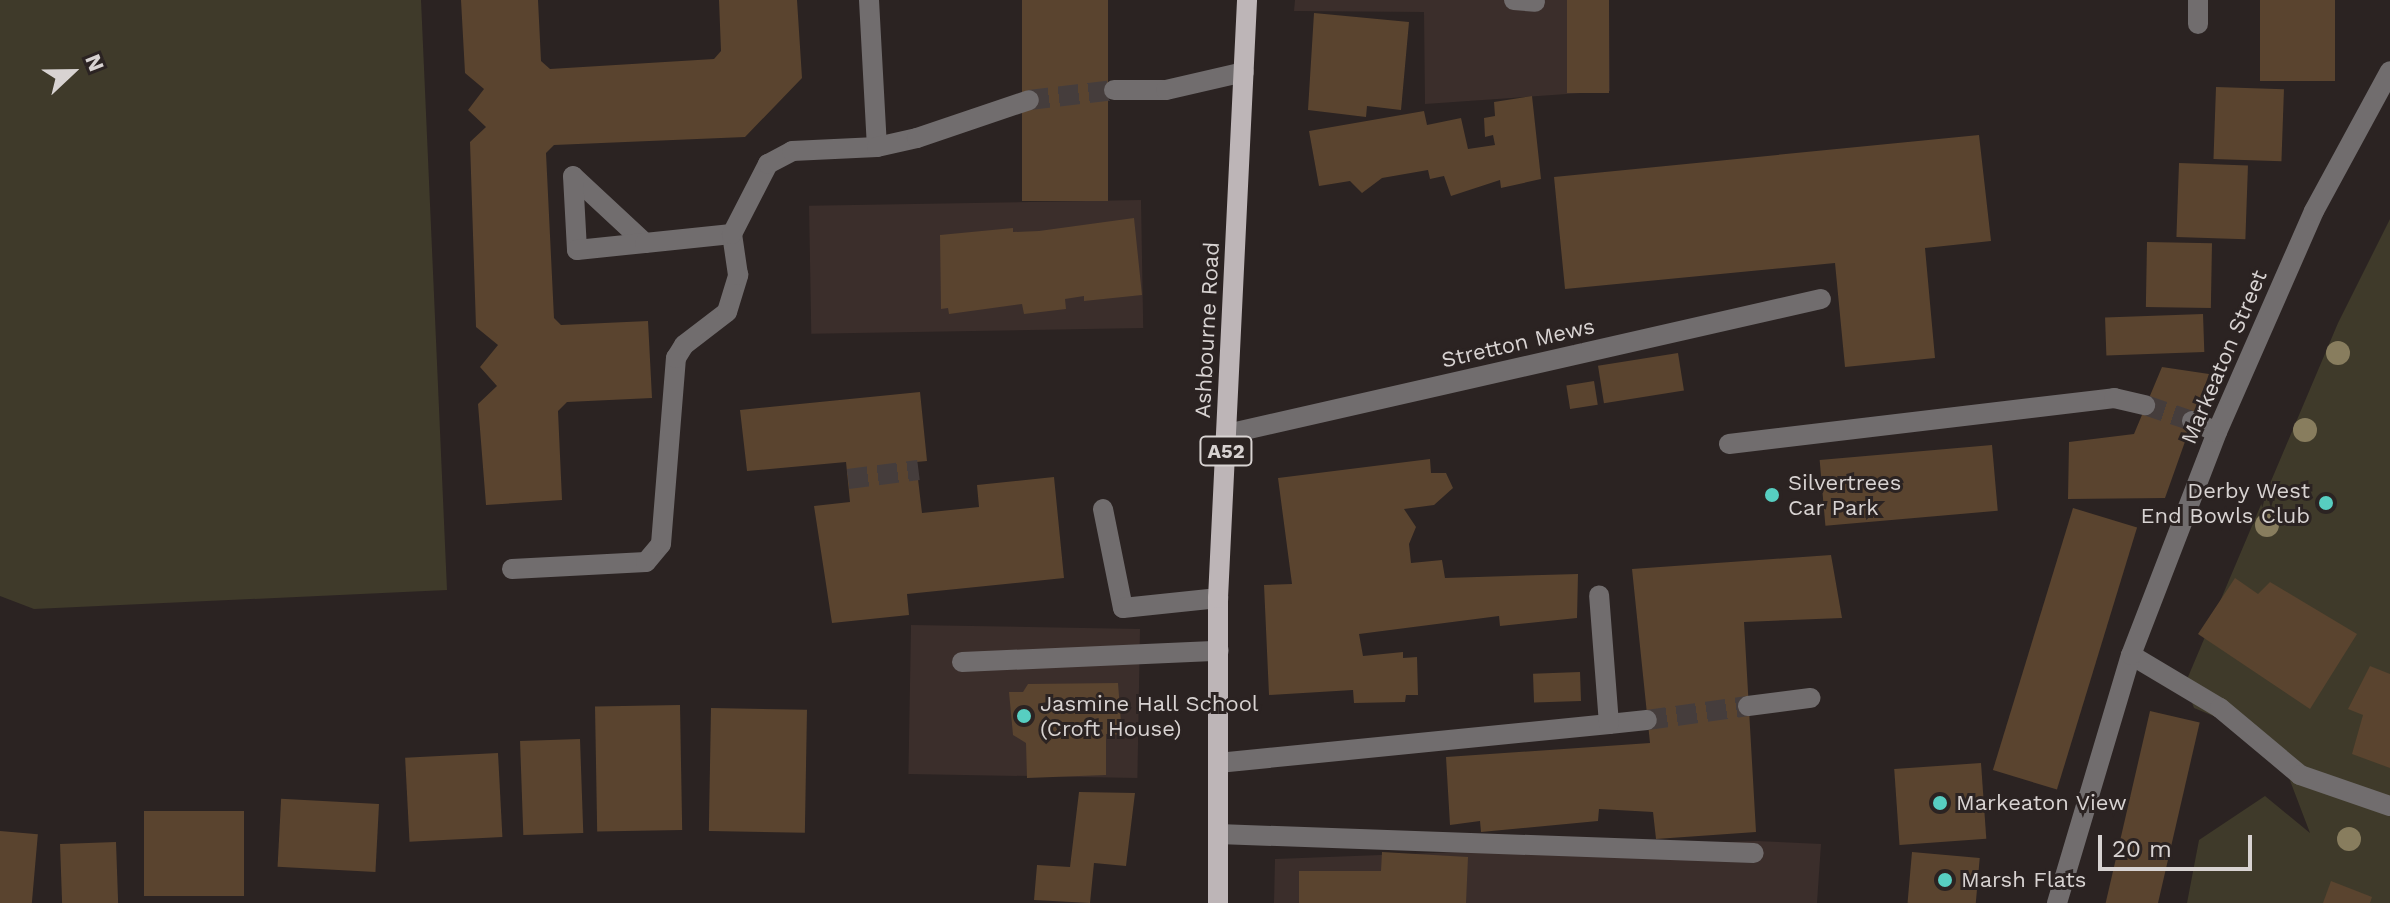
<!DOCTYPE html>
<html>
<head>
<meta charset="utf-8">
<style>
	body { margin:0 }
	#map { position:relative; width:2390px; height:903px; overflow:hidden; background:#2b2322; font-family:"Work Sans",sans-serif }
	div>[style] { position:absolute }
	.built>* { inset:0; background:#3b2e2b; transform-origin:0 0 }
	.green>* { inset:0; background:#3f3a2a }
	.building>* { inset:0; background:#5a442f; transform-origin:0 0 }
	.minor-tunnel>* { height:20px; margin-top:-10px; transform-origin:0; background:repeating-linear-gradient(90deg,#453d3c 0 20px,transparent 0 30px) }
	.minor>* { height:20px; margin:-10px; padding:0 10px; transform-origin:10px; border-radius:10px; background:#716d6e }
	.major>* { height:20px; margin:-10px; padding:0 10px; transform-origin:10px; border-radius:10px; background:#bdb5b7 }
	.trees>* { width:24px; height:24px; margin:-12px; border-radius:50%; background:#887d5e }
	.dots>* { width:22px; height:22px; translate:-50% -50%; box-sizing:border-box; border:4px solid #2b2322; border-radius:50% }
	span { translate:-50% -50%; white-space:nowrap; text-align:center; line-height:1.15; -webkit-text-stroke:6px #2b2322; paint-order:stroke }
	.shield-label span { padding:2px 6px; background:#2b2322; border:2px solid; border-radius:6px; -webkit-text-stroke-width:0 }
	.shield-label { font-size:20px; color:#d8d3d2; font-weight:700 }
	.street-label { font-size:22px; color:#d8d3d2 }
	.poi-label { font-size:22px; color:#d8d3d2 }
	.left { translate:0 -50%; text-align:left }
	.right { translate:-100% -50%; text-align:right }
	.north { position:absolute; left:32px; top:32px; width:80px; height:80px; -webkit-text-stroke:6px #2b2322; paint-order:stroke; rotate:68deg; font-size:22px; font-weight:700; line-height:32px; text-align:center; color:#d8d3d2 }
	.north::after { content:''; display:block; margin:auto; width:28px; height:36px; background:#d8d3d2; clip-path:polygon(50% 0,100% 100%,50% 72%,0 100%) }
	.scale { position:absolute; left:2098px; top:835px; width:154px; height:36px; box-sizing:border-box; border:4px solid #d8d3d2; border-top:0; padding-left:10px; font-size:24px; line-height:28px; white-space:nowrap; color:#d8d3d2; -webkit-text-stroke:6px #2b2322; paint-order:stroke }
</style>
</head>
<body>
<div id="map">
	<div class="built">
		<div style="clip-path:polygon(1295px 0,1609px 0,1610px 91px,1425px 104px,1424px 12px,1294px 11px)"></div>
		<div style="left:1141px;top:200px;width:128px;height:332px;rotate:89deg"></div>
		<div style="left:1140px;top:629px;width:149px;height:229px;rotate:91deg"></div>
		<div style="clip-path:polygon(1756px 841px,1821px 844px,1817px 903px,1274px 903px,1275px 859px)"></div>
	</div>
	<div class="green">
		<div style="clip-path:polygon(0 0,421px 0,447px 590px,34px 609px,0 596px)"></div>
		<div style="clip-path:polygon(2390px 219px,2390px 903px,2187px 903px,2199px 840px,2265px 796px,2310px 833px,2283px 762px,2228px 722px,2194px 708px,2185px 684px,2338px 323px)"></div>
	</div>
	<div class="building">
		<div style="clip-path:polygon(461px 0,538px 0,541px 61px,550px 69px,714px 59px,721px 51px,719px 0,797px 0,802px 78px,745px 137px,554px 145px,546px 153px,554px 318px,561px 325px,648px 321px,652px 398px,567px 402px,558px 411px,562px 500px,486px 505px,478px 404px,497px 386px,480px 367px,498px 345px,476px 327px,470px 142px,486px 127px,468px 110px,484px 89px,465px 73px)"></div>
		<div style="left:1022px;top:0;width:86px;height:201px"></div>
		<div style="left:1567px;top:0;width:42px;height:93px"></div>
		<div style="left:2260px;top:0;width:75px;height:81px"></div>
		<div style="clip-path:polygon(1314px 13px,1409px 22px,1401px 110px,1367px 106px,1366px 117px,1308px 110px)"></div>
		<div style="left:2216px;top:87px;width:68px;height:72px;rotate:2deg"></div>
		<div style="clip-path:polygon(1532px 96px,1541px 179px,1501px 188px,1500px 180px,1451px 196px,1444px 176px,1430px 179px,1428px 170px,1382px 178px,1362px 193px,1350px 181px,1319px 186px,1309px 131px,1424px 111px,1427px 125px,1461px 118px,1468px 149px,1495px 145px,1493px 135px,1485px 137px,1484px 118px,1495px 116px,1494px 102px)"></div>
		<div style="clip-path:polygon(1979px 135px,1991px 241px,1925px 248px,1935px 358px,1845px 367px,1835px 263px,1565px 289px,1554px 177px)"></div>
		<div style="left:2179px;top:163px;width:69px;height:74px;rotate:2deg"></div>
		<div style="clip-path:polygon(1134px 218px,1142px 295px,1084px 301px,1084px 296px,1065px 299px,1066px 309px,1024px 314px,1022px 304px,949px 314px,948px 308px,941px 309px,940px 235px,1013px 228px,1013px 232px,1039px 231px)"></div>
		<div style="left:2147px;top:242px;width:65px;height:65px;rotate:1deg"></div>
		<div style="left:2203px;top:314px;width:38px;height:98px;rotate:88deg"></div>
		<div style="left:1678px;top:353px;width:38px;height:81px;rotate:81deg"></div>
		<div style="clip-path:polygon(2162px 367px,2209px 374px,2165px 498px,2068px 499px,2069px 442px,2134px 434px)"></div>
		<div style="left:1594px;top:381px;width:24px;height:28px;rotate:81deg"></div>
		<div style="clip-path:polygon(920px 392px,927px 461px,916px 462px,922px 513px,979px 507px,977px 485px,1054px 477px,1064px 578px,907px 594px,909px 615px,832px 623px,814px 506px,850px 502px,846px 462px,747px 471px,740px 410px)"></div>
		<div style="left:1992px;top:445px;width:66px;height:173px;rotate:85deg"></div>
		<div style="clip-path:polygon(1430px 459px,1431px 473px,1446px 473px,1453px 488px,1434px 505px,1404px 509px,1416px 527px,1409px 544px,1411px 563px,1442px 560px,1445px 578px,1578px 574px,1577px 618px,1500px 626px,1499px 616px,1359px 634px,1363px 656px,1403px 652px,1403px 658px,1417px 657px,1418px 695px,1406px 695px,1405px 702px,1354px 703px,1353px 690px,1269px 695px,1264px 585px,1292px 584px,1278px 478px)"></div>
		<div style="left:2073px;top:508px;width:67px;height:274px;rotate:17deg"></div>
		<div style="clip-path:polygon(1831px 555px,1842px 618px,1744px 622px,1756px 832px,1656px 839px,1653px 812px,1599px 809px,1598px 821px,1481px 832px,1480px 821px,1450px 825px,1446px 757px,1650px 743px,1632px 569px)"></div>
		<div style="clip-path:polygon(2235px 578px,2258px 594px,2270px 582px,2357px 634px,2310px 709px,2198px 634px)"></div>
		<div style="clip-path:polygon(2370px 666px,2390px 674px,2390px 768px,2352px 754px,2363px 715px,2348px 709px)"></div>
		<div style="left:1580px;top:672px;width:29px;height:47px;rotate:88deg"></div>
		<div style="clip-path:polygon(1118px 683px,1122px 735px,1106px 734px,1106px 775px,1027px 778px,1026px 743px,1013px 735px,1009px 692px,1023px 692px,1028px 684px)"></div>
		<div style="left:680px;top:705px;width:125px;height:85px;rotate:89deg"></div>
		<div style="left:711px;top:708px;width:96px;height:123px;rotate:1deg"></div>
		<div style="left:2150px;top:711px;width:51px;height:198px;rotate:13deg"></div>
		<div style="left:580px;top:739px;width:94px;height:60px;rotate:88deg"></div>
		<div style="left:498px;top:753px;width:84px;height:93px;rotate:87deg"></div>
		<div style="left:1981px;top:763px;width:76px;height:87px;rotate:86deg"></div>
		<div style="clip-path:polygon(1079px 792px,1135px 793px,1126px 866px,1094px 863px,1090px 903px,1034px 900px,1037px 865px,1070px 867px)"></div>
		<div style="left:379px;top:804px;width:68px;height:98px;rotate:93deg"></div>
		<div style="left:244px;top:811px;width:85px;height:100px;rotate:90deg"></div>
		<div style="left:0;top:831px;width:38px;height:72px;rotate:5deg"></div>
		<div style="left:116px;top:842px;width:61px;height:56px;rotate:88deg"></div>
		<div style="clip-path:polygon(1382px 852px,1468px 857px,1466px 903px,1299px 903px,1299px 871px,1381px 871px)"></div>
		<div style="left:1912px;top:852px;width:68px;height:51px;rotate:5deg"></div>
		<div style="clip-path:polygon(2331px 881px,2372px 897px,2370px 903px,2323px 903px)"></div>
	</div>
	<div class="minor-tunnel">
		<div style="left:1029px;top:100px;width:86px;rotate:-6.7deg"></div>
		<div style="left:2145px;top:405px;width:50px;rotate:18.8deg"></div>
		<div style="left:848px;top:479px;width:71px;rotate:-7.3deg"></div>
		<div style="left:1647px;top:720px;width:102px;rotate:-7.9deg"></div>
	</div>
	<div class="minor">
		<div style="left:869px;top:0;width:147px;rotate:86.9deg"></div>
		<div style="left:1514px;top:0;width:21px;rotate:5deg"></div>
		<div style="left:2198px;top:24px;width:24px;rotate:-90deg"></div>
		<div style="left:1114px;top:90px;width:52px"></div>
		<div style="left:1166px;top:90px;width:80px;rotate:-13deg"></div>
		<div style="left:645px;top:243px;width:98px;rotate:-137.1deg"></div>
		<div style="left:573px;top:176px;width:74px;rotate:86.9deg"></div>
		<div style="left:577px;top:250px;width:68px;rotate:-5.9deg"></div>
		<div style="left:645px;top:243px;width:87px;rotate:-5.9deg"></div>
		<div style="left:2192px;top:421px;width:27px;rotate:24deg"></div>
		<div style="left:1227px;top:434px;width:609px;rotate:-12.8deg"></div>
		<div style="left:1729px;top:444px;width:388px;rotate:-6.8deg"></div>
		<div style="left:2114px;top:398px;width:32px;rotate:13deg"></div>
		<div style="left:1103px;top:509px;width:101px;rotate:78.6deg"></div>
		<div style="left:1123px;top:608px;width:96px;rotate:-6deg"></div>
		<div style="left:512px;top:569px;width:134px;rotate:-3deg"></div>
		<div style="left:646px;top:562px;width:23px;rotate:-50deg"></div>
		<div style="left:661px;top:544px;width:187px;rotate:-85.4deg"></div>
		<div style="left:676px;top:358px;width:15px;rotate:-58deg"></div>
		<div style="left:684px;top:345px;width:54px;rotate:-37.5deg"></div>
		<div style="left:727px;top:312px;width:39px;rotate:-73deg"></div>
		<div style="left:738px;top:275px;width:41px;rotate:-98.3deg"></div>
		<div style="left:732px;top:234px;width:79px;rotate:-62.8deg"></div>
		<div style="left:768px;top:164px;width:27px;rotate:-28deg"></div>
		<div style="left:792px;top:151px;width:85px;rotate:-2.7deg"></div>
		<div style="left:877px;top:147px;width:41px;rotate:-12.7deg"></div>
		<div style="left:917px;top:138px;width:118px;rotate:-18.7deg"></div>
		<div style="left:2131px;top:655px;width:104px;rotate:30.8deg"></div>
		<div style="left:2220px;top:708px;width:104px;rotate:39.9deg"></div>
		<div style="left:2300px;top:775px;width:95px;rotate:19deg"></div>
		<div style="left:962px;top:662px;width:257px;rotate:-2.5deg"></div>
		<div style="left:1748px;top:706px;width:63px;rotate:-7.4deg"></div>
		<div style="left:1609px;top:724px;width:38px;rotate:-6deg"></div>
		<div style="left:1218px;top:763px;width:393px;rotate:-5.7deg"></div>
		<div style="left:1609px;top:724px;width:129px;rotate:-94.4deg"></div>
		<div style="left:1218px;top:834px;width:536px;rotate:2.03deg"></div>
		<div style="left:2057px;top:903px;width:259px;rotate:-73.4deg"></div>
		<div style="left:2131px;top:655px;width:239px;rotate:-68.9deg"></div>
		<div style="left:2217px;top:432px;width:241px;rotate:-66.3deg"></div>
		<div style="left:2314px;top:211px;width:159px;rotate:-61.5deg"></div>
	</div>
	<div class="major">
		<div style="left:1218px;top:903px;width:305px;rotate:-90deg"></div>
		<div style="left:1218px;top:598px;width:599px;rotate:-87.22deg"></div>
	</div>
	<div class="trees">
		<div style="left:2338px;top:353px"></div>
		<div style="left:2305px;top:430px"></div>
		<div style="left:2267px;top:525px"></div>
		<div style="left:2349px;top:839px"></div>
	</div>
	<div class="dots">
		<div style="left:1772px;top:495px;background:#57cec1"></div>
		<div style="left:2326px;top:503px;background:#57cec1"></div>
		<div style="left:1024px;top:716px;background:#57cec1"></div>
		<div style="left:1940px;top:803px;background:#57cec1"></div>
		<div style="left:1945px;top:880px;background:#57cec1"></div>
	</div>
	<div class="shield-label">
		<span style="left:1226px;top:451px">A52</span>
	</div>
	<div class="street-label">
		<span style="left:1207px;top:330px;rotate:-87deg">Ashbourne Road</span>
		<span style="left:1518px;top:343px;rotate:-13deg">Stretton Mews</span>
		<span style="left:2224px;top:357px;rotate:-67deg">Markeaton Street</span>
	</div>
	<div class="poi-label">
		<span class="left" style="left:1788px;top:495px">Silvertrees<br>Car Park</span>
		<span class="right" style="left:2310px;top:503px">Derby West<br>End Bowls Club</span>
		<span class="left" style="left:1040px;top:716px">Jasmine Hall School<br>(Croft House)</span>
		<span class="left" style="left:1956px;top:803px">Markeaton View</span>
		<span class="left" style="left:1961px;top:880px">Marsh Flats</span>
	</div>
	<div class="north">N</div>
	<div class="scale">20 m</div>
</div>
</body>
</html>
